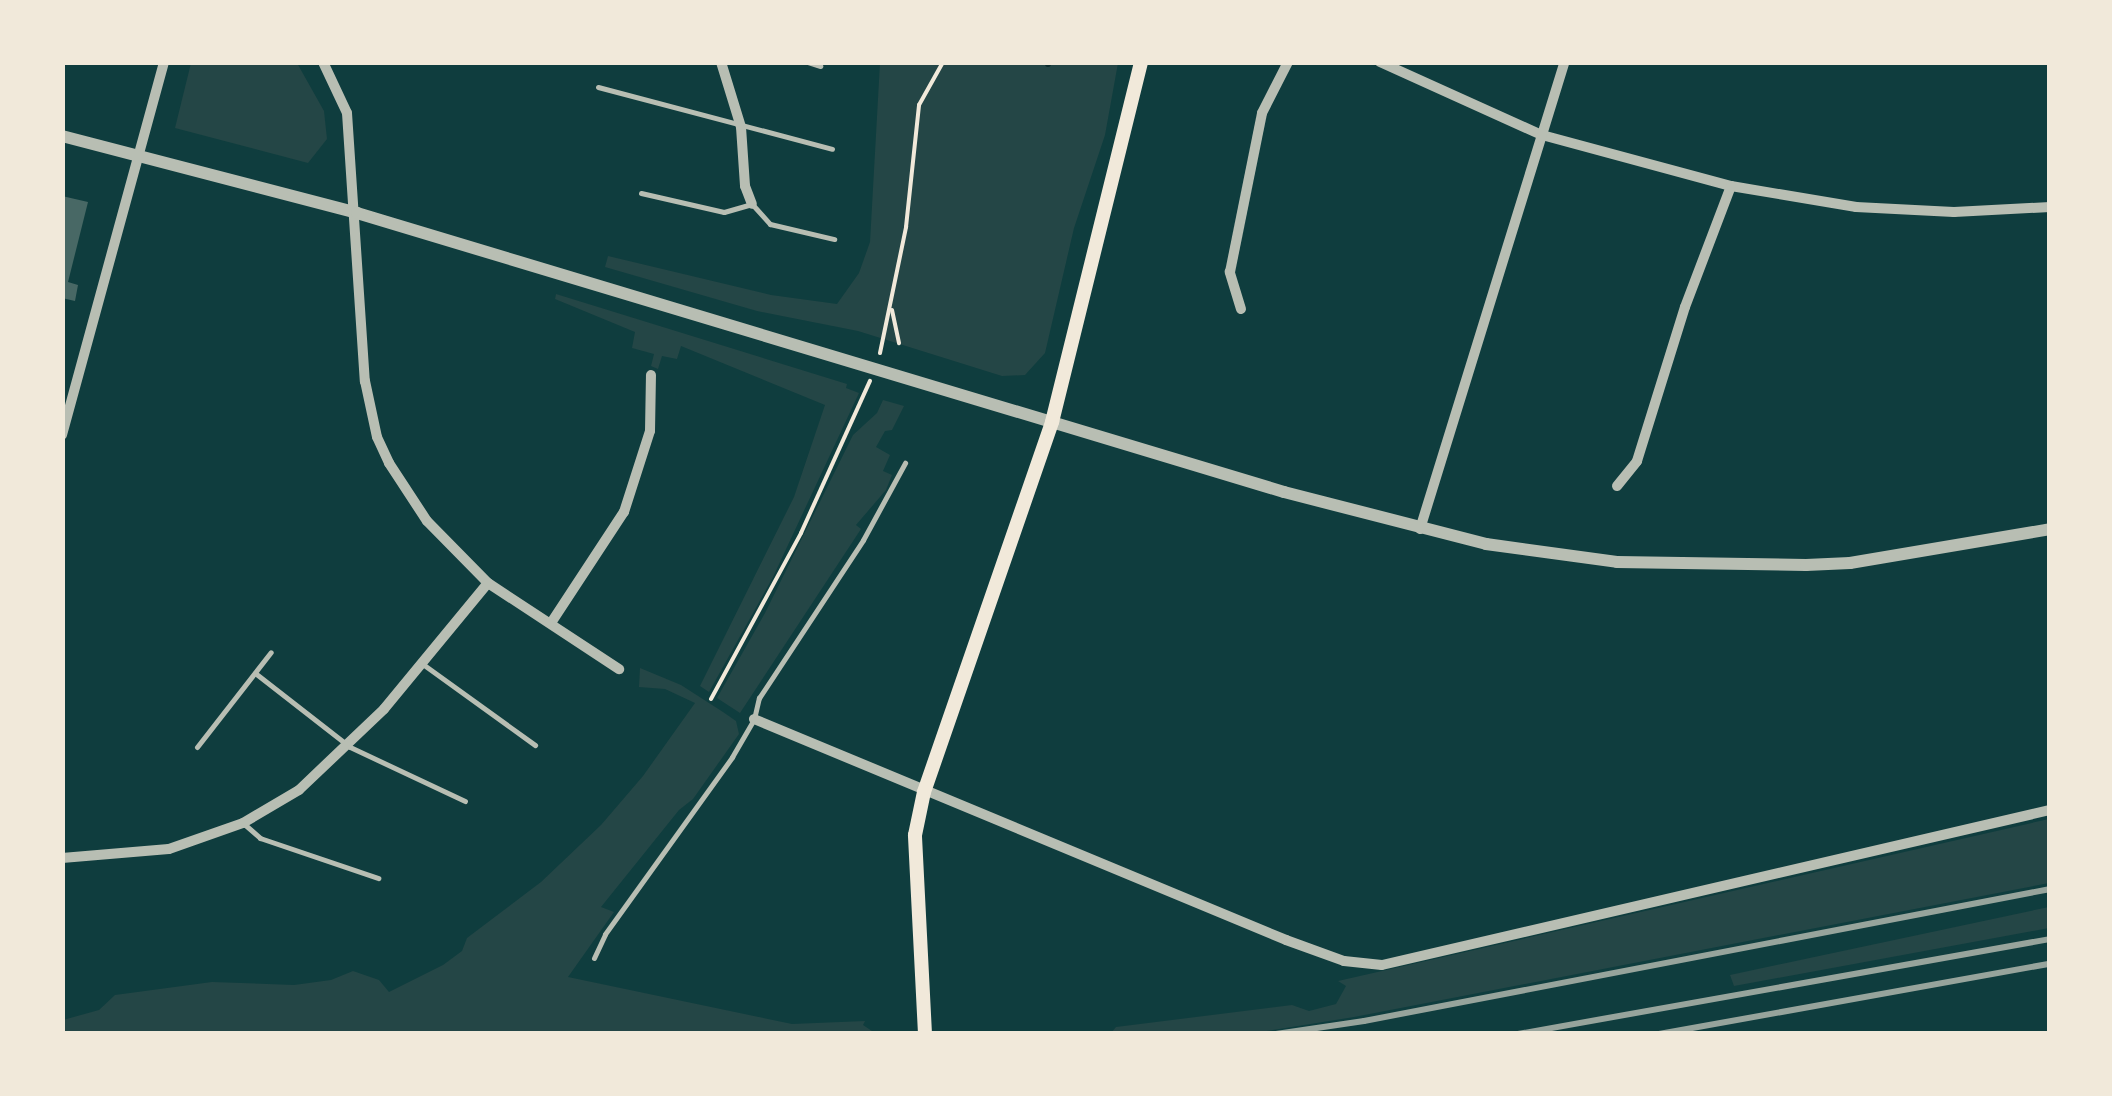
<!DOCTYPE html>
<html>
<head>
<meta charset="utf-8">
<style>
	body { margin:0 }
	#map { position:relative; width:2112px; height:1096px; overflow:hidden; background:#0f3d3e; font-family:"Exo 2",sans-serif }
	div>[style] { position:absolute }
	.green>* { inset:0; background:#244646 }
	.stream>* { height:6px; margin:-3px; padding:0 3px; transform-origin:3px; border-radius:3px; background:#0a2a2b }
	.building>* { inset:0; background:#486865 }
	.path>* { height:4px; margin:-2px; padding:0 2px; transform-origin:2px; border-radius:2px; background:#f1e9da }
	.service>* { height:5px; margin:-2.5px; padding:0 2.5px; transform-origin:2.5px; border-radius:2.5px; background:#b8beb3 }
	.minor>* { height:10px; margin:-5px; padding:0 5px; transform-origin:5px; border-radius:5px; background:#b8beb3 }
	.tertiary>* { height:12px; margin:-6px; padding:0 6px; transform-origin:6px; border-radius:6px; background:#b8beb3 }
	.secondary>* { height:14px; margin:-7px; padding:0 7px; transform-origin:7px; border-radius:7px; background:#f1e9da }
	.rail>* { height:6px; margin:-3px; padding:0 3px; transform-origin:3px; border-radius:3px; background:#97a49c }
	span { translate:-50% -50%; white-space:nowrap; text-align:center; line-height:1.15; -webkit-text-stroke:10px #f1e9da; paint-order:stroke }
	.frame { position:absolute; inset:0; border:65px solid #f1e9da; pointer-events:none }
</style>
</head>
<body>
<div id="map">
	<div class="green">
		<div style="clip-path:polygon(191px 63px,297px 63px,324px 111px,327px 139px,308px 163px,175px 128px)"></div>
		<div style="clip-path:polygon(880px 63px,1118px 63px,1105px 135px,1074px 228px,1045px 353px,1025px 375px,1002px 376px,858px 331px,757px 311px,605px 267px,608px 256px,771px 295px,837px 304px,859px 273px,870px 242px)"></div>
		<div style="clip-path:polygon(556px 294px,847px 384px,846px 388px,859px 393px,773px 577px,709px 692px,700px 686px,794px 497px,825px 405px,681px 346px,677px 359px,662px 356px,658px 369px,651px 366px,654px 354px,632px 348px,635px 332px,555px 299px)"></div>
		<div style="clip-path:polygon(883px 400px,904px 406px,892px 430px,885px 431px,876px 447px,890px 455px,883px 471px,892px 475px,886px 490px,856px 525px,861px 529px,740px 713px,717px 698px,765px 613px,853px 435px,877px 413px)"></div>
		<div style="clip-path:polygon(640px 668px,681px 685px,723px 712px,736px 721px,739px 734px,693px 799px,679px 810px,601px 907px,614px 912px,568px 977px,792px 1024px,865px 1021px,863px 1025px,875px 1033px,63px 1033px,63px 1020px,99px 1010px,115px 995px,212px 982px,294px 985px,331px 980px,353px 971px,379px 980px,389px 992px,443px 965px,462px 951px,467px 938px,541px 882px,601px 825px,643px 776px,695px 703px,665px 689px,639px 687px)"></div>
		<div style="clip-path:polygon(2049px 819px,2049px 883px,1354px 1017px,1248px 1034px,1110px 1034px,1116px 1027px,1292px 1005px,1309px 1011px,1336px 1004px,1346px 986px,1338px 981px)"></div>
		<div style="clip-path:polygon(2049px 907px,2049px 928px,1734px 986px,1730px 975px)"></div>
	</div>
	<div class="stream">
		<div style="left:1048px;top:64px;width:2px;rotate:-90deg"></div>
	</div>
	<div class="building">
		<div style="clip-path:polygon(62px 196px,88px 202px,68px 282px,78px 285px,75px 301px,62px 298px)"></div>
	</div>
	<div class="path">
		<div style="left:892px;top:310px;width:34px;rotate:78deg"></div>
		<div style="left:880px;top:353px;width:129px;rotate:-78.3deg"></div>
		<div style="left:906px;top:227px;width:123px;rotate:-83.9deg"></div>
		<div style="left:919px;top:105px;width:49px;rotate:-60.8deg"></div>
		<div style="left:711px;top:699px;width:189px;rotate:-61.5deg"></div>
		<div style="left:801px;top:533px;width:167px;rotate:-65.6deg"></div>
	</div>
	<div class="service">
		<div style="left:808px;top:62px;width:13px;rotate:18deg"></div>
		<div style="left:598px;top:87px;width:242px;rotate:14.8deg"></div>
		<div style="left:641px;top:193px;width:85px;rotate:12.9deg"></div>
		<div style="left:724px;top:212px;width:29px;rotate:-16deg"></div>
		<div style="left:752px;top:204px;width:27px;rotate:48deg"></div>
		<div style="left:770px;top:224px;width:66px;rotate:13.2deg"></div>
		<div style="left:424px;top:665px;width:137px;rotate:35.8deg"></div>
		<div style="left:255px;top:673px;width:120px;rotate:37.9deg"></div>
		<div style="left:350px;top:747px;width:127px;rotate:25.2deg"></div>
		<div style="left:197px;top:747px;width:120px;rotate:-52.1deg"></div>
		<div style="left:243px;top:823px;width:23px;rotate:41deg"></div>
		<div style="left:260px;top:838px;width:125px;rotate:18.7deg"></div>
		<div style="left:594px;top:958px;width:26px;rotate:-65deg"></div>
		<div style="left:605px;top:934px;width:218px;rotate:-54.3deg"></div>
		<div style="left:732px;top:757px;width:44px;rotate:-59.9deg"></div>
		<div style="left:754px;top:719px;width:22px;rotate:-77deg"></div>
		<div style="left:759px;top:698px;width:189px;rotate:-56.6deg"></div>
		<div style="left:863px;top:540px;width:88px;rotate:-61.4deg"></div>
	</div>
	<div class="minor">
		<div style="left:323px;top:62px;width:56px;rotate:64.8deg"></div>
		<div style="left:347px;top:113px;width:269px;rotate:86.2deg"></div>
		<div style="left:365px;top:381px;width:57px;rotate:77.9deg"></div>
		<div style="left:377px;top:437px;width:29px;rotate:65deg"></div>
		<div style="left:389px;top:463px;width:69px;rotate:56.8deg"></div>
		<div style="left:427px;top:521px;width:87px;rotate:45.5deg"></div>
		<div style="left:488px;top:583px;width:157px;rotate:33.3deg"></div>
		<div style="left:721px;top:62px;width:68px;rotate:72.9deg"></div>
		<div style="left:741px;top:127px;width:59px;rotate:86.1deg"></div>
		<div style="left:745px;top:186px;width:19px;rotate:69deg"></div>
		<div style="left:1380px;top:62px;width:178px;rotate:24.3deg"></div>
		<div style="left:1542px;top:135px;width:196px;rotate:15.1deg"></div>
		<div style="left:1731px;top:186px;width:127px;rotate:9.5deg"></div>
		<div style="left:1856px;top:207px;width:98px;rotate:2.9deg"></div>
		<div style="left:1954px;top:212px;width:96px;rotate:-3deg"></div>
		<div style="left:1241px;top:309px;width:39px;rotate:-107deg"></div>
		<div style="left:1230px;top:272px;width:162px;rotate:-78.6deg"></div>
		<div style="left:1262px;top:113px;width:57px;rotate:-63deg"></div>
		<div style="left:62px;top:435px;width:387px;rotate:-74.7deg"></div>
		<div style="left:1617px;top:486px;width:32px;rotate:-51deg"></div>
		<div style="left:1637px;top:461px;width:161px;rotate:-72.7deg"></div>
		<div style="left:1685px;top:307px;width:129px;rotate:-69.2deg"></div>
		<div style="left:1420px;top:529px;width:489px;rotate:-72.8deg"></div>
		<div style="left:551px;top:623px;width:133px;rotate:-56.7deg"></div>
		<div style="left:624px;top:512px;width:85px;rotate:-72.2deg"></div>
		<div style="left:650px;top:431px;width:56px;rotate:-89deg"></div>
		<div style="left:754px;top:719px;width:576px;rotate:22.56deg"></div>
		<div style="left:1286px;top:940px;width:62px;rotate:19.9deg"></div>
		<div style="left:1344px;top:961px;width:38px;rotate:6deg"></div>
		<div style="left:1382px;top:965px;width:686px;rotate:-13.06deg"></div>
		<div style="left:62px;top:858px;width:107px;rotate:-4.8deg"></div>
		<div style="left:169px;top:849px;width:78px;rotate:-19.4deg"></div>
		<div style="left:243px;top:823px;width:65px;rotate:-30.5deg"></div>
		<div style="left:299px;top:790px;width:117px;rotate:-43.6deg"></div>
		<div style="left:384px;top:709px;width:163px;rotate:-50.5deg"></div>
	</div>
	<div class="tertiary">
		<div style="left:62px;top:136px;width:305px;rotate:14.6deg"></div>
		<div style="left:357px;top:213px;width:968px;rotate:16.75deg"></div>
		<div style="left:1284px;top:492px;width:209px;rotate:14.4deg"></div>
		<div style="left:1486px;top:544px;width:132px;rotate:7.8deg"></div>
		<div style="left:1617px;top:562px;width:189px;rotate:0.9deg"></div>
		<div style="left:1806px;top:565px;width:44px;rotate:-2.6deg"></div>
		<div style="left:1850px;top:563px;width:203px;rotate:-9.6deg"></div>
	</div>
	<div class="secondary">
		<div style="left:925px;top:1034px;width:199px;rotate:-92.9deg"></div>
		<div style="left:915px;top:835px;width:44px;rotate:-78.2deg"></div>
		<div style="left:924px;top:792px;width:392px;rotate:-70.9deg"></div>
		<div style="left:1052px;top:422px;width:371px;rotate:-76.1deg"></div>
	</div>
	<div class="rail">
		<div style="left:1276px;top:1034px;width:89px;rotate:-8.4deg"></div>
		<div style="left:1364px;top:1021px;width:699px;rotate:-10.89deg"></div>
		<div style="left:1518px;top:1034px;width:540px;rotate:-10.12deg"></div>
		<div style="left:1659px;top:1034px;width:397px;rotate:-10.2deg"></div>
	</div>
	<div class="frame"></div>
</div>
</body>
</html>
